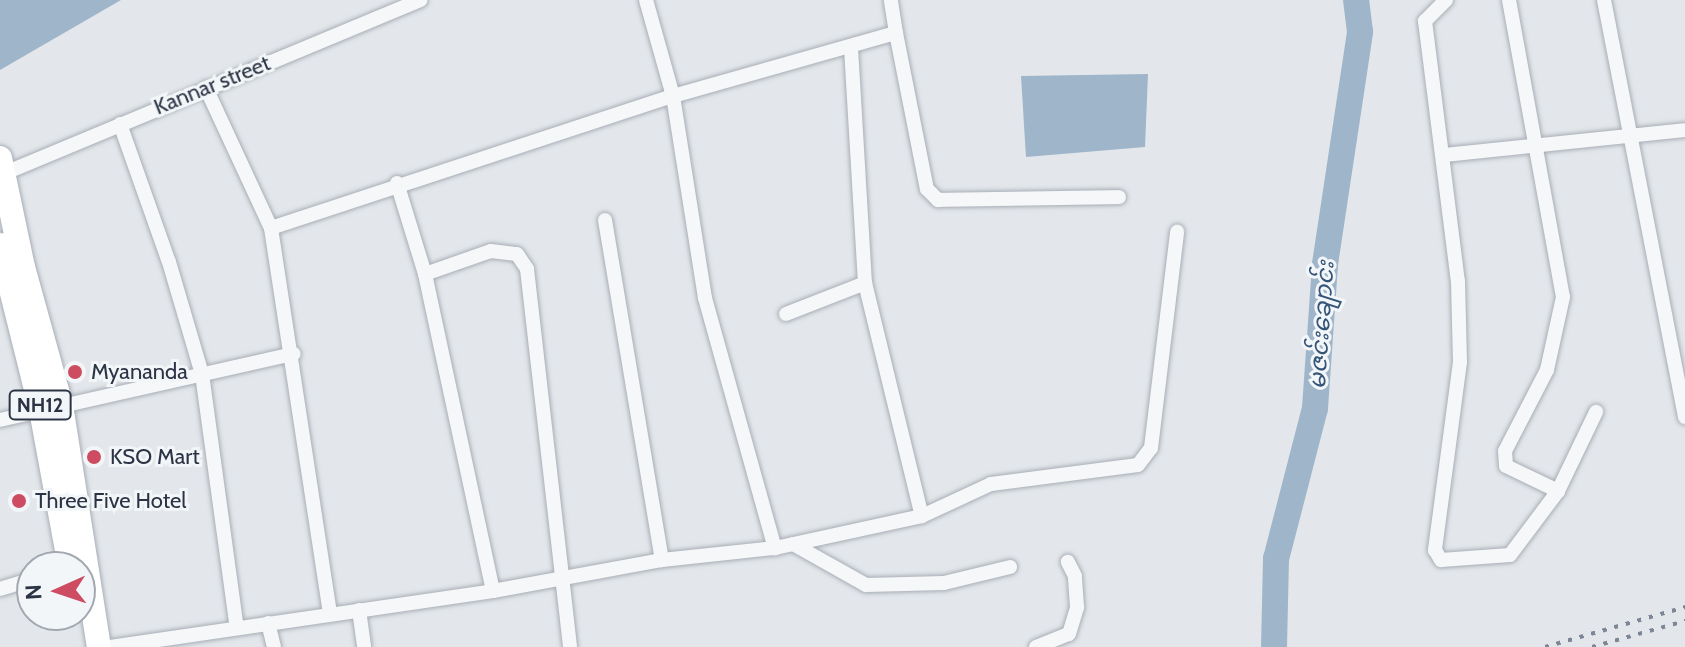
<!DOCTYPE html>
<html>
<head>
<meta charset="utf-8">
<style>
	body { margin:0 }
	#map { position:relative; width:1685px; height:647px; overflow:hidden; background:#e3e7eb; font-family:Cabin,"Noto Sans Myanmar",sans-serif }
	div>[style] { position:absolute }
	.water>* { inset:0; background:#9fb5ca }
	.river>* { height:26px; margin:-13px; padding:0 13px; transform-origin:13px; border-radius:13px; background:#9fb5ca }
	.roads { filter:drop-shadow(0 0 2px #a8aeb6) drop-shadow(0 0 2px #a8aeb6) }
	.street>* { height:14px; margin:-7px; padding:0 7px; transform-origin:7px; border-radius:7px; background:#f6f7f9 }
	.highway>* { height:24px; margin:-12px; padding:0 12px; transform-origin:12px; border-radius:12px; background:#fff }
	.rail>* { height:4px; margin-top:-2px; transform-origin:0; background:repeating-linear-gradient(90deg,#7d8695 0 4px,transparent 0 12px) }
	.dots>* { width:22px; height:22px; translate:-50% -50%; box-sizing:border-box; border:4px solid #f3f6f8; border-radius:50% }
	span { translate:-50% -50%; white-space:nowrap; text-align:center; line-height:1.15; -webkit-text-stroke:6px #f3f6f8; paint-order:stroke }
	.shield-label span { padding:2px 6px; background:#f3f6f8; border:2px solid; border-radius:6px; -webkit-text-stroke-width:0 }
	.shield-label { font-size:20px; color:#2b3444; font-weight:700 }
	.street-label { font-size:22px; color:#2b3444 }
	.poi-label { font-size:22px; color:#2b3444 }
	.left { translate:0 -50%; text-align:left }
	.water-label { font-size:24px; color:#355477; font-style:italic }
	.north { position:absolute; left:16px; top:551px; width:80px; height:80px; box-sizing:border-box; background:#f3f6f8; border:2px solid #a3a8b0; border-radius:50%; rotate:267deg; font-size:22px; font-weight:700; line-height:32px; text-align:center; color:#2b3444 }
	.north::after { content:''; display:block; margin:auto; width:28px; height:36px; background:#cd4c61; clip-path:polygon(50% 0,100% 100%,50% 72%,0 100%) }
</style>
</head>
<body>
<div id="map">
	<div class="water">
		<div style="clip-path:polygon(0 0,121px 0,0 70px)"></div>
		<div style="clip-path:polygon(1148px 74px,1145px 147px,1026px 157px,1021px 76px)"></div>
	</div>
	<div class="river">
		<div style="left:1274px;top:647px;width:88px;rotate:-88.7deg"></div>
		<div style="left:1276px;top:559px;width:156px;rotate:-75.5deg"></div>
		<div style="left:1315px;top:408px;width:144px;rotate:-86deg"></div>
		<div style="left:1325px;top:264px;width:235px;rotate:-81.4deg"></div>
		<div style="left:1360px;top:32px;width:32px;rotate:-97deg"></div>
	</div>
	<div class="roads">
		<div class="street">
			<div style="left:646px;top:0;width:100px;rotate:74.3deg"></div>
			<div style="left:673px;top:96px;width:205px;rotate:81deg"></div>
			<div style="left:705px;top:298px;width:260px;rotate:74.4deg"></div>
			<div style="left:1446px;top:0;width:30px;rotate:135deg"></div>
			<div style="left:1425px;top:21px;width:262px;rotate:82.8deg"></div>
			<div style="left:1458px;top:281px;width:81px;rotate:88.6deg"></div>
			<div style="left:1460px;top:362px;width:190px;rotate:97.6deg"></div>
			<div style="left:1435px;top:550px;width:12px;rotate:59deg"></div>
			<div style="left:1441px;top:560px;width:69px;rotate:-4.1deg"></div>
			<div style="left:1510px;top:555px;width:80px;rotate:-53.1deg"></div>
			<div style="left:1558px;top:491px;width:88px;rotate:-64.3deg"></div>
			<div style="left:1509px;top:0;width:302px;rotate:79.7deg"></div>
			<div style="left:1563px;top:297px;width:75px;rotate:102.4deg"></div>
			<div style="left:1547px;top:370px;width:91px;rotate:117.4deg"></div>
			<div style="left:1505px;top:451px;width:15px;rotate:86deg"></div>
			<div style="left:1506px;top:466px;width:58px;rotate:25.7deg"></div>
			<div style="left:1604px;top:0;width:425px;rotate:79deg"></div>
			<div style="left:896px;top:33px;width:159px;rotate:78.8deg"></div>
			<div style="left:927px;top:189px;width:16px;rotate:45deg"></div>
			<div style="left:938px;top:200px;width:181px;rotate:-0.9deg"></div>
			<div style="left:851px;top:48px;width:235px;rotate:86.6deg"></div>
			<div style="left:865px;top:283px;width:240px;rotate:76.3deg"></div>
			<div style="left:206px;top:88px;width:154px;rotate:65.1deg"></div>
			<div style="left:271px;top:228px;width:390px;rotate:81.3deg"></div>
			<div style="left:120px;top:124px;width:146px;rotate:70.5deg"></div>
			<div style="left:169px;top:262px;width:117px;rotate:73.6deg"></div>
			<div style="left:202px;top:374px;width:256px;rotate:82.2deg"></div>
			<div style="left:1444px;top:155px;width:242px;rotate:-5.9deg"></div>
			<div style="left:5px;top:173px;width:450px;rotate:-22.6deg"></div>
			<div style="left:397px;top:183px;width:95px;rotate:72.9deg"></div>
			<div style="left:605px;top:220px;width:345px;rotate:80.5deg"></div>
			<div style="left:271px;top:228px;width:423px;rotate:-18.2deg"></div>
			<div style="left:673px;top:96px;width:232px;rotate:-15.8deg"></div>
			<div style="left:896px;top:33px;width:33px;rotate:-99deg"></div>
			<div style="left:786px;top:314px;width:85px;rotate:-21.4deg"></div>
			<div style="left:0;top:420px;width:301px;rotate:-12.7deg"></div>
			<div style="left:793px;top:544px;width:84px;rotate:29.3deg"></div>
			<div style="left:866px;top:585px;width:78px;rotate:-1.5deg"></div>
			<div style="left:944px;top:583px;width:68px;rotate:-13.6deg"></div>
			<div style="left:0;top:589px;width:34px;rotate:-17deg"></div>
			<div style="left:493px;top:591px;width:324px;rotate:-102.1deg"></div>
			<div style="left:425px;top:274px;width:70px;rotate:-19.2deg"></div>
			<div style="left:491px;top:251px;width:26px;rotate:7deg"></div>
			<div style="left:517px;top:254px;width:18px;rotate:56deg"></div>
			<div style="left:527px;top:269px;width:380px;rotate:83.5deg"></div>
			<div style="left:359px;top:610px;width:37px;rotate:82deg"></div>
			<div style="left:268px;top:623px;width:25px;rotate:76deg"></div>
			<div style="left:110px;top:647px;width:387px;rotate:-8.3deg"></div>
			<div style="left:493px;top:591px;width:172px;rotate:-10.4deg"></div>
			<div style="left:662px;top:560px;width:114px;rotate:-6.1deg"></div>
			<div style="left:775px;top:548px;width:150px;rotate:-12.3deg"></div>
			<div style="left:922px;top:516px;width:76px;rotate:-24.9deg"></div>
			<div style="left:991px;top:484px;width:148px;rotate:-7.4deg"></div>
			<div style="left:1138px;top:465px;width:21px;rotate:-53deg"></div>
			<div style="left:1151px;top:448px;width:218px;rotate:-83.1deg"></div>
			<div style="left:1036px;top:647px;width:35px;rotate:-22deg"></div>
			<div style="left:1069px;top:634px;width:28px;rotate:-73deg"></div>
			<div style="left:1077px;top:607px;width:31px;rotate:-94deg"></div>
			<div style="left:1075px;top:576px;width:16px;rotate:-117deg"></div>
		</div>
		<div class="highway">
			<div style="left:0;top:158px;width:111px;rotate:78.1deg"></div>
			<div style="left:23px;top:267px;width:143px;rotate:74.6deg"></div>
			<div style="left:61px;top:405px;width:245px;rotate:81.1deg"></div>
			<div style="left:0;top:245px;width:170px;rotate:76deg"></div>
			<div style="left:41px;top:410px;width:160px;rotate:79.5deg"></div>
		</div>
	</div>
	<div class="rail">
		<div style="left:1545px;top:647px;width:146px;rotate:-15.9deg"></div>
		<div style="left:1592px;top:647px;width:97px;rotate:-15.6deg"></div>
	</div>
	<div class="dots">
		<div style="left:75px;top:372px;background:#cd4c61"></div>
		<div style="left:94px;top:457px;background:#cd4c61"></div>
		<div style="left:19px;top:501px;background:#cd4c61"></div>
	</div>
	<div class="shield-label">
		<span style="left:40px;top:405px">NH12</span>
	</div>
	<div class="street-label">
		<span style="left:212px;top:85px;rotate:-22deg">Kannar street</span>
	</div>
	<div class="poi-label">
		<span class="left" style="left:91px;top:372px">Myananda</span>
		<span class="left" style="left:110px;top:457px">KSO Mart</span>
		<span class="left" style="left:35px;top:501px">Three Five Hotel</span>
	</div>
	<div class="water-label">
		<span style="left:1321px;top:325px;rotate:-86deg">မဇင်းချောင်း</span>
	</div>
	<div class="north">N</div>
</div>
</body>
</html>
